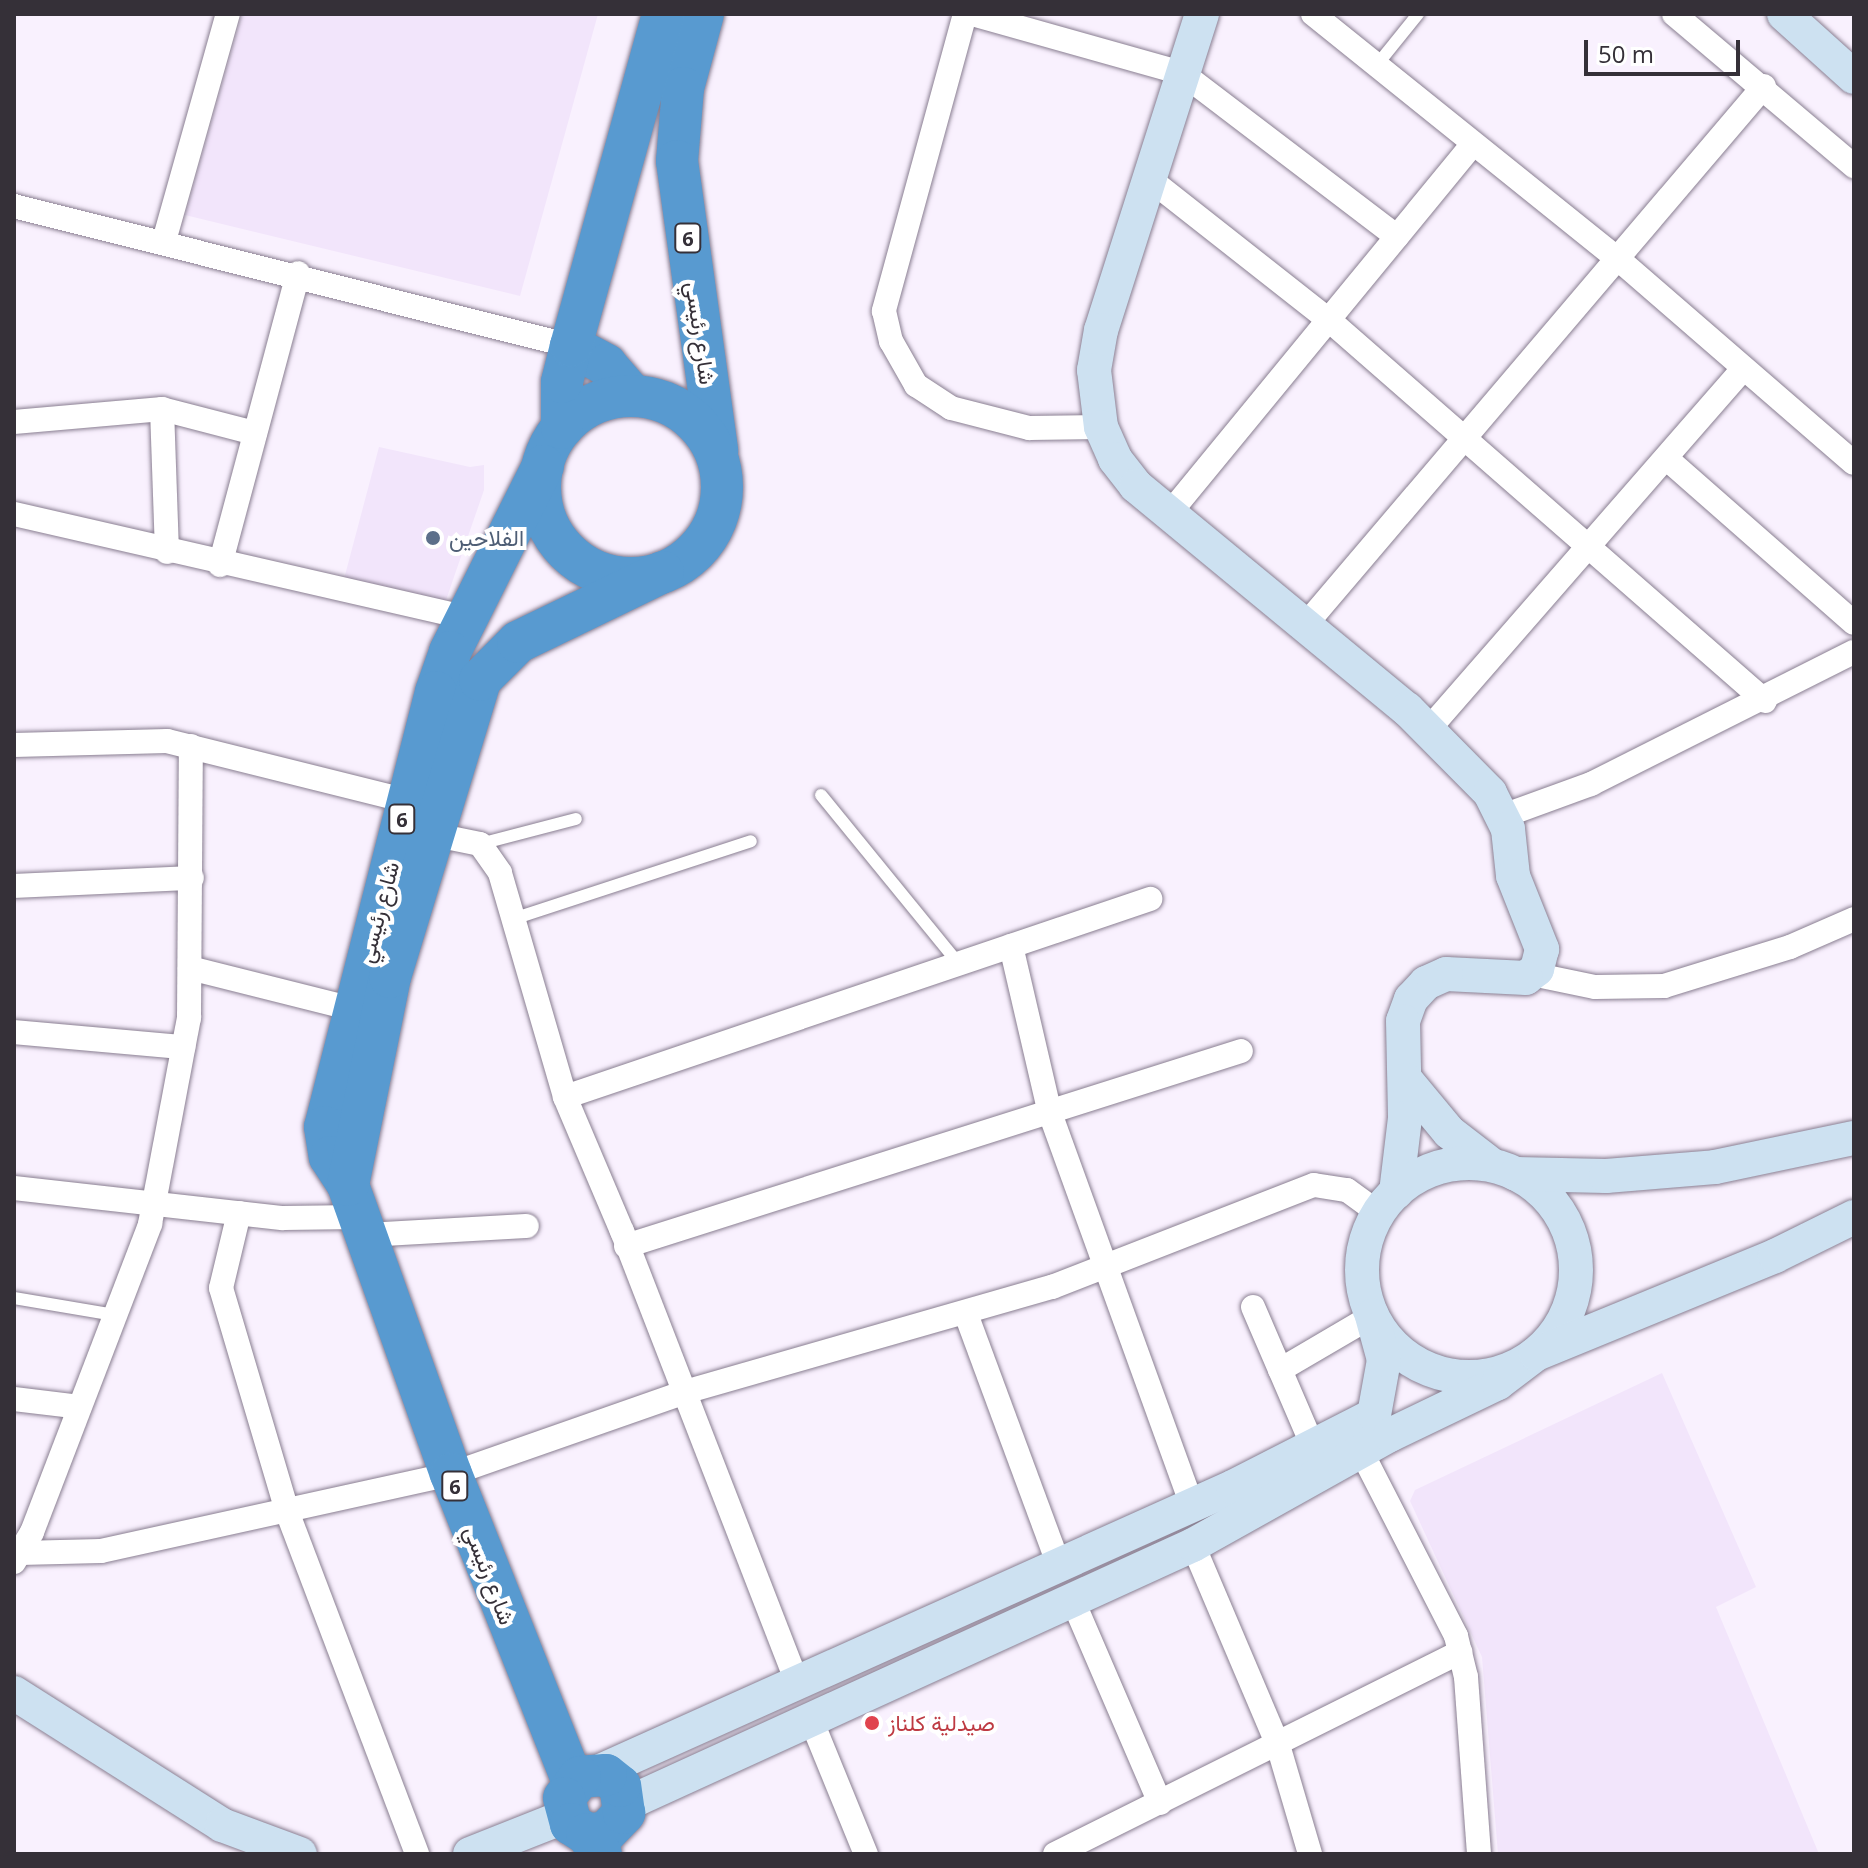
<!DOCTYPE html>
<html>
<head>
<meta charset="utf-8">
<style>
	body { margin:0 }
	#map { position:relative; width:1868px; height:1868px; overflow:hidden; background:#f9f1fe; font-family:"Open Sans",Vazirmatn,sans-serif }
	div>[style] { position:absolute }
	.built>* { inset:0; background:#f2e5fb }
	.roads { filter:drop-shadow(0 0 2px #897e91) drop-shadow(0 0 2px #897e91) }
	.lane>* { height:12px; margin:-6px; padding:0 6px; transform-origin:6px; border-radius:6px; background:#fff }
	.street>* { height:24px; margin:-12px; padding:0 12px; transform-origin:12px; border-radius:12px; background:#fff }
	.secondary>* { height:34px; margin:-17px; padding:0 17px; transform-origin:17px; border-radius:17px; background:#cde1f1 }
	.secondary>.ring { margin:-17px; padding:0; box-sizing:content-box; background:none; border:34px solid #cde1f1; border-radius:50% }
	.highway>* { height:42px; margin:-21px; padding:0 21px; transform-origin:21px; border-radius:21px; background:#589ad0 }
	.highway>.ring { margin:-21px; padding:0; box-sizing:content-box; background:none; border:42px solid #589ad0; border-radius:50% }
	.dots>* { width:22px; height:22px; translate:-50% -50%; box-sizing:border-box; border:4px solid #fff; border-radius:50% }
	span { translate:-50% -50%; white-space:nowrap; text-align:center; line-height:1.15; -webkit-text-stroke:8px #fff; paint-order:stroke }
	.shield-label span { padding:2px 6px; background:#fff; border:2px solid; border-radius:6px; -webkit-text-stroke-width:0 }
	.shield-label { font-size:20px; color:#353038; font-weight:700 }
	.street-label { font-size:22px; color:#353038 }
	.service-label { font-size:22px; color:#4e5e75 }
	.left { translate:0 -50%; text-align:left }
	.health-label { font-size:22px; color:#be3a42 }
	.frame { position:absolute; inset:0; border:16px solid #353038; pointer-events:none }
	.scale { position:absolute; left:1584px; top:40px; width:156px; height:36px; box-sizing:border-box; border:4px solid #353038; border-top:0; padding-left:10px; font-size:24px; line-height:28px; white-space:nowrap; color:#353038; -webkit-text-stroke:6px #fff; paint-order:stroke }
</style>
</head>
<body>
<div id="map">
	<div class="built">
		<div style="clip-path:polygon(242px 14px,598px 14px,520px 296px,185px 215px)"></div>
		<div style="clip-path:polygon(379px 447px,470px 467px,484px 465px,484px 490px,445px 603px,344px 579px)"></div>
		<div style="clip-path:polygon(1662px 1373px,1756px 1587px,1716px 1607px,1819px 1854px,1498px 1854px,1482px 1657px,1410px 1501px,1415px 1490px)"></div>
	</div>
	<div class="roads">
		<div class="lane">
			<div style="left:1376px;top:66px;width:67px;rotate:-51.1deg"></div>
			<div style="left:821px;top:795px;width:217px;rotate:50.8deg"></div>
			<div style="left:480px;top:844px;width:99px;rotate:-14.6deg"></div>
			<div style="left:516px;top:918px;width:247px;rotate:-18.1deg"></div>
			<div style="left:14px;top:1298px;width:102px;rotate:9.6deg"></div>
		</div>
		<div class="street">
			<div style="left:965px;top:14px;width:308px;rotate:105.3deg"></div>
			<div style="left:884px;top:311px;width:31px;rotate:77deg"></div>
			<div style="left:891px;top:341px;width:51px;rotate:60.4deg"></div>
			<div style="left:916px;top:385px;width:42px;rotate:33.3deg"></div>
			<div style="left:951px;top:408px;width:81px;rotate:14.4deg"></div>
			<div style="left:1029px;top:428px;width:72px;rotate:-0.8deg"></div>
			<div style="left:972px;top:14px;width:218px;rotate:15.7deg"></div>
			<div style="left:1182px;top:73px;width:270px;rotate:37.3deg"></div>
			<div style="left:1313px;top:14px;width:390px;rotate:38.8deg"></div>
			<div style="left:1617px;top:258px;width:313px;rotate:40.9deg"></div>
			<div style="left:1674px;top:14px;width:236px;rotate:40.2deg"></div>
			<div style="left:1147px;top:177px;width:231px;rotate:38.2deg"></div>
			<div style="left:1329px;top:320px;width:579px;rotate:41.15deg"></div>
			<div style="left:14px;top:206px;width:574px;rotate:14.11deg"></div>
			<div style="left:164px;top:241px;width:236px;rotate:-74.3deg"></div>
			<div style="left:162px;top:409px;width:143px;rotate:88deg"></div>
			<div style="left:14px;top:422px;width:149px;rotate:-5deg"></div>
			<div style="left:162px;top:409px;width:96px;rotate:14.5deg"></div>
			<div style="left:1666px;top:458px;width:250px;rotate:41.3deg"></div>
			<div style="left:14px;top:514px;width:465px;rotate:12.9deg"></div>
			<div style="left:1169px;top:514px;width:477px;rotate:-50.6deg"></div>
			<div style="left:220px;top:565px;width:302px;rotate:-75deg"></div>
			<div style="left:1307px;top:623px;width:705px;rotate:-49.6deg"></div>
			<div style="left:1428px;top:730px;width:476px;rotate:-48.9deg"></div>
			<div style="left:14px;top:745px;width:153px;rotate:-1.5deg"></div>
			<div style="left:167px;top:741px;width:247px;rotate:14deg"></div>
			<div style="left:1503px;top:816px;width:94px;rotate:-20deg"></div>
			<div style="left:1591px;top:784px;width:294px;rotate:-26.7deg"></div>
			<div style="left:431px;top:834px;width:50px;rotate:11.5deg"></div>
			<div style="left:480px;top:844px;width:35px;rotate:55deg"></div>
			<div style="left:500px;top:873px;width:233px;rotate:73.8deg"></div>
			<div style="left:565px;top:1097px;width:146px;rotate:67deg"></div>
			<div style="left:622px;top:1231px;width:487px;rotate:68.8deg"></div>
			<div style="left:14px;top:886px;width:178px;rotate:-2.6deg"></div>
			<div style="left:1011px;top:946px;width:171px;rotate:76.9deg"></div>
			<div style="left:1050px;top:1113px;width:415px;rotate:70.1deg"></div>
			<div style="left:190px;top:968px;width:168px;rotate:14.1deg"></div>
			<div style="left:1532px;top:974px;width:64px;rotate:11.7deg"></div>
			<div style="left:1595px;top:987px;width:69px;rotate:-0.8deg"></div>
			<div style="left:1664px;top:986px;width:132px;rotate:-17.2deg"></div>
			<div style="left:1790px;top:947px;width:70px;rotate:-23.6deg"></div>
			<div style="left:14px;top:1032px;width:170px;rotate:5.1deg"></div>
			<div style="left:565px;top:1097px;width:618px;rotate:-18.7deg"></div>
			<div style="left:14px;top:1188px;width:271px;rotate:6.4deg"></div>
			<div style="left:283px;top:1218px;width:76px;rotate:-0.8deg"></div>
			<div style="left:239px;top:1213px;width:77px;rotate:103.5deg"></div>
			<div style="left:221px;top:1288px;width:236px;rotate:73.5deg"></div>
			<div style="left:288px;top:1514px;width:364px;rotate:69.2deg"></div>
			<div style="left:365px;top:1235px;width:162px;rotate:-3.2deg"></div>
			<div style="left:626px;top:1246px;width:645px;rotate:-17.59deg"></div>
			<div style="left:1253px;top:1307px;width:151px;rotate:66.7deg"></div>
			<div style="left:966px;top:1314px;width:265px;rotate:69.7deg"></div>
			<div style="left:1280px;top:1370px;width:107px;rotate:-30.4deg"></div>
			<div style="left:14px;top:1399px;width:66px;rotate:6.9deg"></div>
			<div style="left:1361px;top:1451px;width:208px;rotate:62.8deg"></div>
			<div style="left:1456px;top:1636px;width:42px;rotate:76.3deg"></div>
			<div style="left:1466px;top:1677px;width:177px;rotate:85.8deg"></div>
			<div style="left:1193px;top:1545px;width:217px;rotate:67deg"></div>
			<div style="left:1278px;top:1745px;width:114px;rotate:73.6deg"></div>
			<div style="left:20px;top:1553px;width:81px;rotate:-1.4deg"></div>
			<div style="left:101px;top:1551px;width:358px;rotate:-12.4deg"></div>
			<div style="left:451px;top:1474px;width:248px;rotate:-19.3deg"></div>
			<div style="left:685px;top:1392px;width:382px;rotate:-16deg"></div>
			<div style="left:1052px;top:1287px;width:281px;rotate:-21.3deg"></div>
			<div style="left:1314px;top:1185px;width:33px;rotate:9deg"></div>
			<div style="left:1347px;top:1190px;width:39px;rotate:36deg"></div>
			<div style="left:14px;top:1562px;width:35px;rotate:-59deg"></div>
			<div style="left:32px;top:1532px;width:330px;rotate:-69deg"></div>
			<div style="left:150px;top:1224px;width:210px;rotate:-79.3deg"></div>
			<div style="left:189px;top:1018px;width:272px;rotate:-89.6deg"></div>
			<div style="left:1073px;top:1601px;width:220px;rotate:66.7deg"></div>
			<div style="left:812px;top:1722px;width:143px;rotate:67.8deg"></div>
			<div style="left:1055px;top:1854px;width:453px;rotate:-26.5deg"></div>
		</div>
		<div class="secondary">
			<div style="left:1202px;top:14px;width:332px;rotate:107.7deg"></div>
			<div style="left:1101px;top:330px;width:41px;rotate:99.9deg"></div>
			<div style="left:1094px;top:370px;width:57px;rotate:83deg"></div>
			<div style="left:1101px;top:427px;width:35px;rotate:66deg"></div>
			<div style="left:1115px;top:459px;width:34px;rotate:52deg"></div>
			<div style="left:1136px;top:486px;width:351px;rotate:39.5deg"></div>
			<div style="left:1407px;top:709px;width:118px;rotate:45.3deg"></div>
			<div style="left:1490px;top:793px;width:40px;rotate:63.4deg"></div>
			<div style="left:1508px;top:829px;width:47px;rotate:83.9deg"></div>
			<div style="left:1513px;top:876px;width:79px;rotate:68.3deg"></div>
			<div style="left:1542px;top:949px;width:21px;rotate:104deg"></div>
			<div style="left:1537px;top:969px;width:14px;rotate:141deg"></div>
			<div style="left:1526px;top:978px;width:80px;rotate:-177.1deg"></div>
			<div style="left:1446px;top:974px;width:22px;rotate:156deg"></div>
			<div style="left:1426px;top:983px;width:22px;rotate:133deg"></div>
			<div style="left:1411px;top:999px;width:23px;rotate:110deg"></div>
			<div style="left:1403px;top:1021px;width:97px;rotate:88.8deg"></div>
			<div style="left:1405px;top:1118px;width:75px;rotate:96.9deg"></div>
			<div style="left:1784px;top:14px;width:94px;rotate:42deg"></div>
			<div style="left:1406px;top:1080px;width:67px;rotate:50.4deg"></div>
			<div style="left:1449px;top:1132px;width:54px;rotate:37.5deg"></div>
			<div class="ring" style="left:1362px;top:1163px;width:180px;height:180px"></div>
			<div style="left:1516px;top:1174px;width:90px;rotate:1.3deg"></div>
			<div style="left:1606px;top:1176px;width:109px;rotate:-4.7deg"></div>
			<div style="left:1715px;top:1167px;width:142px;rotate:-11.8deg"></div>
			<div style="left:14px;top:1693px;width:246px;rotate:32.4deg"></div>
			<div style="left:222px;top:1825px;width:83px;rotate:20.4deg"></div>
			<div style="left:596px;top:1773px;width:698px;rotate:-24.18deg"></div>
			<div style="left:1233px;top:1487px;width:158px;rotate:-27.1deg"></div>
			<div style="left:1374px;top:1415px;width:56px;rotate:-79.7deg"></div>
			<div style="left:1384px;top:1360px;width:46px;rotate:-105.3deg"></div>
			<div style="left:626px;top:1804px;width:623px;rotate:-24.55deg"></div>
			<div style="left:1193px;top:1545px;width:226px;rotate:-29.2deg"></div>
			<div style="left:1390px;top:1435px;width:120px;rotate:-25.7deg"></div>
			<div style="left:1498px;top:1383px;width:48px;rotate:-37.3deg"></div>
			<div style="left:1536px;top:1354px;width:258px;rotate:-22.3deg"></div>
			<div style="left:1775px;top:1256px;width:88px;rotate:-26.3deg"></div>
			<div style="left:470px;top:1854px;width:103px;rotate:-21.6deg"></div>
		</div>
		<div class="highway">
			<div style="left:703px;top:14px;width:77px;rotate:105.1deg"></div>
			<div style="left:683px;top:88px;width:73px;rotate:94.7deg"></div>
			<div style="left:677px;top:161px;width:293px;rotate:82.1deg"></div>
			<div style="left:571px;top:346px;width:40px;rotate:28deg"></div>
			<div style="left:606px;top:365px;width:40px;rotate:49deg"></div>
			<div class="ring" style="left:540px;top:396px;width:140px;height:140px"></div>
			<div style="left:562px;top:428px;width:46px;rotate:-90deg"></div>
			<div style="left:562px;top:382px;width:37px;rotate:-76deg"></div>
			<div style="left:571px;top:346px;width:345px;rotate:-74.5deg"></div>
			<div style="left:543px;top:466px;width:208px;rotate:116.6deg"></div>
			<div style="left:450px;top:652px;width:42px;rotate:109.3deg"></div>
			<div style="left:436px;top:692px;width:449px;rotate:104.3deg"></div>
			<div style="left:325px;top:1127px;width:30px;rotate:81deg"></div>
			<div style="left:330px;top:1157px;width:33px;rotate:57deg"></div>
			<div style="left:348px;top:1185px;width:307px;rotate:70.4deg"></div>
			<div style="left:451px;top:1474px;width:331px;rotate:68.4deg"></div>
			<div style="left:348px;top:1185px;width:212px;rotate:-78.6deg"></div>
			<div style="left:390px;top:977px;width:310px;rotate:-73.1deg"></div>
			<div style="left:480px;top:680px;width:54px;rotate:-45deg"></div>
			<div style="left:518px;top:642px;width:161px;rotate:-25.8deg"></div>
			<div style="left:587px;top:1834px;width:18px;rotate:-3deg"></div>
			<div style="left:605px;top:1833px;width:28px;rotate:-46deg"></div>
			<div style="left:624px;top:1813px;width:27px;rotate:-98deg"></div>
			<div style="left:620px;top:1786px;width:18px;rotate:-142deg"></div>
			<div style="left:606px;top:1775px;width:26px;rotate:176deg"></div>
			<div style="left:580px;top:1777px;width:26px;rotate:127deg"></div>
			<div style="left:564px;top:1798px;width:27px;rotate:75deg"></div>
			<div style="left:571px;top:1824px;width:19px;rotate:32deg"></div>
			<div style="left:587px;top:1834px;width:24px;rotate:55deg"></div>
		</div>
	</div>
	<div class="dots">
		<div style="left:433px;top:538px;background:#5c6f8a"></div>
		<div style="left:872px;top:1723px;background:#e0444e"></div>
	</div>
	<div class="shield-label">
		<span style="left:688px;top:238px">6</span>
		<span style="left:402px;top:819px">6</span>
		<span style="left:455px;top:1486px">6</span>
	</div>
	<div class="street-label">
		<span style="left:701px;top:333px;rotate:82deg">شارع رئيسي</span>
		<span style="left:378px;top:912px;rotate:-75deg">شارع رئيسي</span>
		<span style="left:490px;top:1575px;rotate:69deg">شارع رئيسي</span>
	</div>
	<div class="service-label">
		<span class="left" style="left:449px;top:538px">الفلاحين</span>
	</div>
	<div class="health-label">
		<span class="left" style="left:888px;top:1723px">صيدلية كلناز</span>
	</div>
	<div class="frame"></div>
	<div class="scale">50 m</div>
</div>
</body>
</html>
